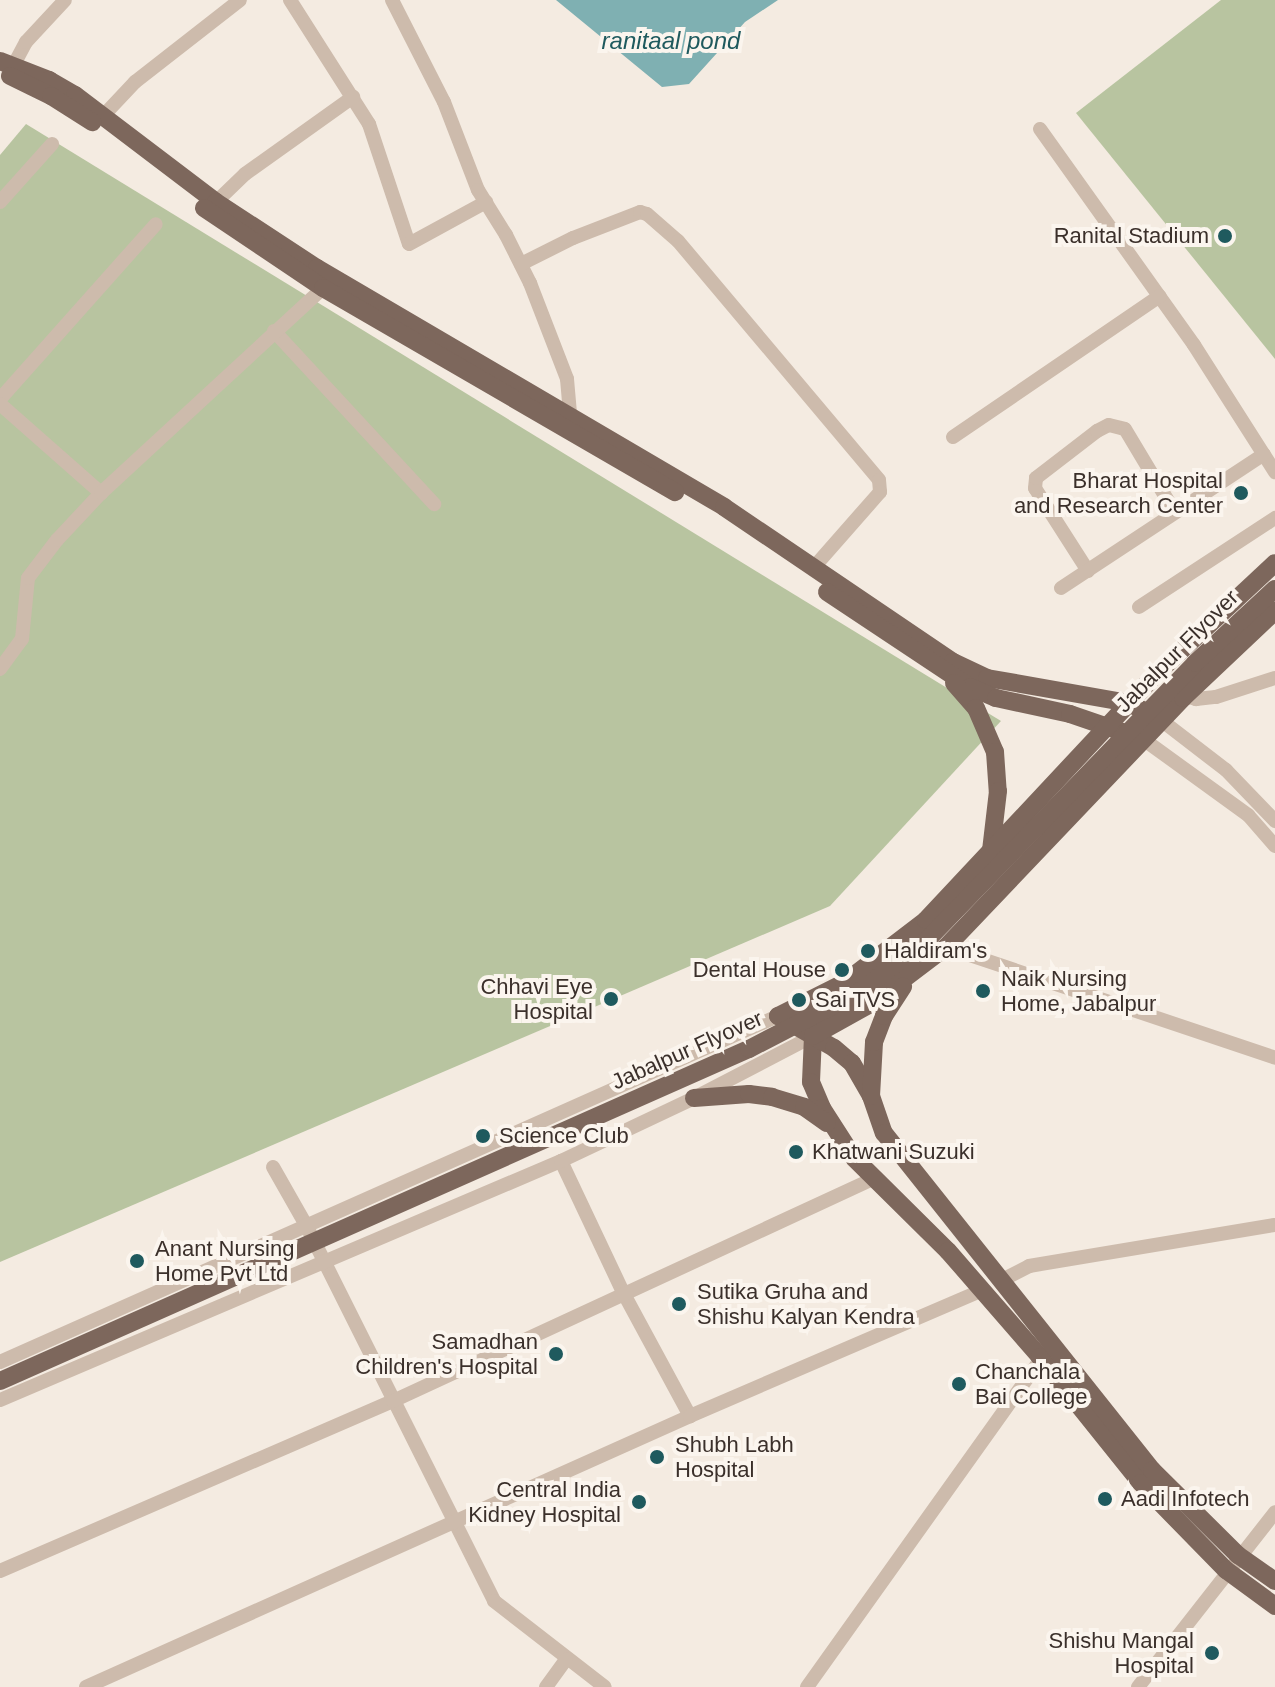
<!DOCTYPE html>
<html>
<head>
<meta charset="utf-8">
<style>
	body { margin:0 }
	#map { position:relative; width:1275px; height:1687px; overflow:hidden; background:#f4ebe1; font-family:Arial,sans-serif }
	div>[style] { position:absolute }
	.green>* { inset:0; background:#b8c4a0 }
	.water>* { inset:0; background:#7fb0b2 }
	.minor>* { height:14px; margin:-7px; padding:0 7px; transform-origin:7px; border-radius:7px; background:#cdbbac }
	.major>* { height:18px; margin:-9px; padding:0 9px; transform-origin:9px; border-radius:9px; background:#7d675c }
	.major-bridge>* { height:18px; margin:-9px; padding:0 9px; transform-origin:9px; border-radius:9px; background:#7d675c }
	.dots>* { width:22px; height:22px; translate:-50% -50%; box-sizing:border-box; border:4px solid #fbf5ee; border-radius:50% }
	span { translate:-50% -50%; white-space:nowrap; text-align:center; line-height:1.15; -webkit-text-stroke:8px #fbf5ee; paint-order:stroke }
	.poi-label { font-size:22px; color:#3b302b }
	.right { translate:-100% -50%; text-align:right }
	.left { translate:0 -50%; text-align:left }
	.street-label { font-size:22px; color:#3b302b }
	.water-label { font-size:24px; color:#1f5a5e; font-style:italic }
</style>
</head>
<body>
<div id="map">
	<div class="green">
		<div style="clip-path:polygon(1221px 0,1275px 0,1275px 359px,1076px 113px)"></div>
		<div style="clip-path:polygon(26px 124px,1001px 721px,830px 906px,0 1262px,0 155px)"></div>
	</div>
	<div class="water">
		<div style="clip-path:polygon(556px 0,778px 0,745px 22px,689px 84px,662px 87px)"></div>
	</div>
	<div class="minor">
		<div style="left:290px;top:0;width:147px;rotate:57.5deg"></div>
		<div style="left:369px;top:124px;width:126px;rotate:71.6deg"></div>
		<div style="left:409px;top:244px;width:88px;rotate:-28.6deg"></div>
		<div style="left:392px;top:0;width:114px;rotate:63deg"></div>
		<div style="left:444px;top:102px;width:94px;rotate:68.9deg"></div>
		<div style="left:478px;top:190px;width:53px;rotate:58.1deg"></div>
		<div style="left:506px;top:235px;width:54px;rotate:63.4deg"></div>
		<div style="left:530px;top:283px;width:103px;rotate:68.9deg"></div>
		<div style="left:567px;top:379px;width:38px;rotate:85deg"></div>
		<div style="left:10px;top:72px;width:34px;rotate:-62deg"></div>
		<div style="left:26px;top:42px;width:57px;rotate:-47.1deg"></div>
		<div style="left:103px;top:116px;width:47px;rotate:-46.7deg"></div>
		<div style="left:135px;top:82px;width:133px;rotate:-38deg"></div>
		<div style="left:1040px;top:129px;width:265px;rotate:54.5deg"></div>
		<div style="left:1194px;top:345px;width:151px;rotate:57.5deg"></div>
		<div style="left:0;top:202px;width:78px;rotate:-48.1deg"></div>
		<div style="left:216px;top:202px;width:40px;rotate:-44deg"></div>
		<div style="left:245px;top:174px;width:133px;rotate:-35.5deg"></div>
		<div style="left:521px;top:264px;width:58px;rotate:-26.6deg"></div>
		<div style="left:573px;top:238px;width:72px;rotate:-21.2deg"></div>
		<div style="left:640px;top:212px;width:7px;rotate:16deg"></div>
		<div style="left:647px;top:214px;width:41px;rotate:41.1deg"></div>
		<div style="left:678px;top:241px;width:312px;rotate:49.9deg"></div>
		<div style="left:879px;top:480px;width:12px;rotate:85deg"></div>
		<div style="left:880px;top:492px;width:100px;rotate:131.3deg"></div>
		<div style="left:274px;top:331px;width:236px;rotate:47.2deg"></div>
		<div style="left:0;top:399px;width:234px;rotate:-48.3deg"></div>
		<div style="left:0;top:404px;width:135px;rotate:41.4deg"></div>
		<div style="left:953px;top:437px;width:250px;rotate:-34.3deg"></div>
		<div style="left:1088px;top:571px;width:98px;rotate:-122.6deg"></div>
		<div style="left:1035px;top:488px;width:10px;rotate:-84deg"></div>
		<div style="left:1036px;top:478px;width:77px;rotate:-37.6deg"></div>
		<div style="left:1097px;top:431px;width:13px;rotate:-27deg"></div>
		<div style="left:1109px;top:425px;width:16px;rotate:14deg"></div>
		<div style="left:1125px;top:429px;width:96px;rotate:59.1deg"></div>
		<div style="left:1061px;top:588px;width:243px;rotate:-33.4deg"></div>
		<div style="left:1139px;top:607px;width:163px;rotate:-33.2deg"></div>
		<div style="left:0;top:669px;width:37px;rotate:-54deg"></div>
		<div style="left:22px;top:639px;width:61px;rotate:-84.4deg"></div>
		<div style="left:28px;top:578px;width:48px;rotate:-52.7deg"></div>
		<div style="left:57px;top:540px;width:64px;rotate:-46.9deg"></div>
		<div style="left:101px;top:493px;width:302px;rotate:-42.7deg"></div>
		<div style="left:1177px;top:693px;width:20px;rotate:18deg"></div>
		<div style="left:1196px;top:699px;width:20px;rotate:-6deg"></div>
		<div style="left:1216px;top:697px;width:62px;rotate:-17.9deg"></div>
		<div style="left:1161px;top:720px;width:82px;rotate:37.6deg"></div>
		<div style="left:1226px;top:770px;width:71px;rotate:46.1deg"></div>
		<div style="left:1143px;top:739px;width:130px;rotate:35.9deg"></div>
		<div style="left:1248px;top:815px;width:41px;rotate:48.9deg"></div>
		<div style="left:946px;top:947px;width:347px;rotate:18.6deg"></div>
		<div style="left:561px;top:1161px;width:147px;rotate:64.7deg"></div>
		<div style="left:624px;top:1294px;width:139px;rotate:61.6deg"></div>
		<div style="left:273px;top:1167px;width:67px;rotate:60.4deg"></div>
		<div style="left:306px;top:1225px;width:420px;rotate:63.4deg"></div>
		<div style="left:494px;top:1601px;width:140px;rotate:37.8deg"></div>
		<div style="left:1000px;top:1281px;width:33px;rotate:-27deg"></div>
		<div style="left:1029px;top:1266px;width:249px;rotate:-9.5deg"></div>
		<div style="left:0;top:1362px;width:851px;rotate:-23.98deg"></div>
		<div style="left:0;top:1400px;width:610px;rotate:-23.08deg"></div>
		<div style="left:561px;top:1161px;width:147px;rotate:-25.3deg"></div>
		<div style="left:694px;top:1098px;width:134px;rotate:-27.5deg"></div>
		<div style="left:0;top:1571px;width:428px;rotate:-23.4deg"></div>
		<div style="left:393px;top:1401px;width:531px;rotate:-24.83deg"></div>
		<div style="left:86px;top:1687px;width:662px;rotate:-24.16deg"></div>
		<div style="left:690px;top:1416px;width:319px;rotate:-23.3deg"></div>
		<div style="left:546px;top:1687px;width:34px;rotate:-54deg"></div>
		<div style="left:807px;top:1687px;width:412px;rotate:-54.5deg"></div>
		<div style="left:1138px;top:1687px;width:222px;rotate:-51.9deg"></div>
	</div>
	<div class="major">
		<div style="left:0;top:61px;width:53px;rotate:21.2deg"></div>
		<div style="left:49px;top:80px;width:30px;rotate:30deg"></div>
		<div style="left:75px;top:95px;width:177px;rotate:37.2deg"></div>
		<div style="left:216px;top:202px;width:121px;rotate:33.2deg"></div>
		<div style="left:317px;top:268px;width:472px;rotate:30.4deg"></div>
		<div style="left:724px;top:507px;width:277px;rotate:34.1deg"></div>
		<div style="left:953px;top:662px;width:38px;rotate:25deg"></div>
		<div style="left:987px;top:678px;width:144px;rotate:10deg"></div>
		<div style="left:1129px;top:703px;width:36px;rotate:28deg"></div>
		<div style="left:10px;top:76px;width:46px;rotate:26deg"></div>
		<div style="left:51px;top:96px;width:49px;rotate:32.4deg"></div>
		<div style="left:204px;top:208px;width:143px;rotate:33.9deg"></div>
		<div style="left:323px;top:288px;width:407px;rotate:30.1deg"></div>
		<div style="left:827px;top:592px;width:172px;rotate:33.6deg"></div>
		<div style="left:970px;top:687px;width:28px;rotate:23deg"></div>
		<div style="left:996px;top:698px;width:76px;rotate:12.2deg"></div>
		<div style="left:1070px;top:714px;width:77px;rotate:18.9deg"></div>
		<div style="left:954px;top:683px;width:33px;rotate:49deg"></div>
		<div style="left:976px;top:708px;width:48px;rotate:66.6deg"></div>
		<div style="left:995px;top:752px;width:39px;rotate:86deg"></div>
		<div style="left:998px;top:791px;width:60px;rotate:96.7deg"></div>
		<div style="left:824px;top:994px;width:43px;rotate:104.7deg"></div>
		<div style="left:813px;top:1036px;width:46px;rotate:92.5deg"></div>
		<div style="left:811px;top:1082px;width:28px;rotate:67deg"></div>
		<div style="left:822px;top:1108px;width:59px;rotate:57.4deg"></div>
		<div style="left:854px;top:1158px;width:132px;rotate:44.7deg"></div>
		<div style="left:948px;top:1251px;width:140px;rotate:49deg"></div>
		<div style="left:1040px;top:1357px;width:161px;rotate:51.3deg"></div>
		<div style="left:1141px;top:1483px;width:122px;rotate:45.7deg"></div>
		<div style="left:1226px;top:1570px;width:61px;rotate:36.3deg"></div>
		<div style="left:778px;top:1016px;width:64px;rotate:29.7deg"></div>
		<div style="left:834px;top:1048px;width:23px;rotate:40deg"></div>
		<div style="left:852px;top:1063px;width:38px;rotate:60deg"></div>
		<div style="left:871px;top:1096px;width:39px;rotate:71deg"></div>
		<div style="left:884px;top:1133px;width:431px;rotate:51.5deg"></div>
		<div style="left:1152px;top:1470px;width:121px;rotate:44.7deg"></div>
		<div style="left:1238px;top:1555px;width:45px;rotate:35.1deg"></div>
		<div style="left:778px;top:1016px;width:74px;rotate:-26.6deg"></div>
		<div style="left:844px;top:983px;width:103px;rotate:-37.5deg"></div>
		<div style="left:926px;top:920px;width:335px;rotate:-46.9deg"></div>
		<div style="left:1155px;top:675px;width:164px;rotate:-43deg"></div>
		<div style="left:813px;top:1036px;width:68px;rotate:-29.2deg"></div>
		<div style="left:872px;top:1003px;width:93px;rotate:-37.1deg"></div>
		<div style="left:946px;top:947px;width:344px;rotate:-46.4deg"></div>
		<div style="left:1183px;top:698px;width:127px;rotate:-43.4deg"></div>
		<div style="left:871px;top:1096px;width:54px;rotate:-86.8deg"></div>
		<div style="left:874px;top:1042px;width:28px;rotate:-69deg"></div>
		<div style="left:884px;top:1016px;width:35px;rotate:-57deg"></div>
		<div style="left:694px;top:1098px;width:55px;rotate:-4.2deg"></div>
		<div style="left:749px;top:1094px;width:23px;rotate:7deg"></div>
		<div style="left:772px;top:1097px;width:34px;rotate:17deg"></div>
		<div style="left:804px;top:1107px;width:28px;rotate:35deg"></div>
	</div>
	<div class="major-bridge">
		<div style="left:0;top:1381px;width:819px;rotate:-23.91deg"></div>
		<div style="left:749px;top:1049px;width:124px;rotate:-27.4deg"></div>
		<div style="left:859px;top:992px;width:86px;rotate:-37.4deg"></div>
		<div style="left:927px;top:940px;width:385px;rotate:-45.9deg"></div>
		<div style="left:1195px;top:663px;width:109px;rotate:-42.8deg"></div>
	</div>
	<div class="dots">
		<div style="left:1225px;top:236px;background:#1f5a5e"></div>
		<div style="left:1241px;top:493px;background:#1f5a5e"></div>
		<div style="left:868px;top:951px;background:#1f5a5e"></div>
		<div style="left:842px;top:970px;background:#1f5a5e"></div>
		<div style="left:983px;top:991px;background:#1f5a5e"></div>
		<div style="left:611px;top:999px;background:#1f5a5e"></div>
		<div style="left:799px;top:1000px;background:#1f5a5e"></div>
		<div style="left:483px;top:1136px;background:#1f5a5e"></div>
		<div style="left:796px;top:1152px;background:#1f5a5e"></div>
		<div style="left:137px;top:1261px;background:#1f5a5e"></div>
		<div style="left:679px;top:1304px;background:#1f5a5e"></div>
		<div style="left:556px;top:1354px;background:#1f5a5e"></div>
		<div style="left:959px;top:1384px;background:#1f5a5e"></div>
		<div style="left:657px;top:1457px;background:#1f5a5e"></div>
		<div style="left:1105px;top:1499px;background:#1f5a5e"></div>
		<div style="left:639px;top:1502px;background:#1f5a5e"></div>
		<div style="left:1212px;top:1653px;background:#1f5a5e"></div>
	</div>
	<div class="poi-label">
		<span class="right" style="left:1209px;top:236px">Ranital Stadium</span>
		<span class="right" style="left:1223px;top:493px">Bharat Hospital<br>and Research Center</span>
		<span class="left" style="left:884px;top:951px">Haldiram's</span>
		<span class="right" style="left:826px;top:970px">Dental House</span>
		<span class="left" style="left:1001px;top:991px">Naik Nursing<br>Home, Jabalpur</span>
		<span class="right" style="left:593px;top:999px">Chhavi Eye<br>Hospital</span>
		<span class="left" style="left:815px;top:1000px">Sai TVS</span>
		<span class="left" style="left:499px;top:1136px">Science Club</span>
		<span class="left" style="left:812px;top:1152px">Khatwani Suzuki</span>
		<span class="left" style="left:155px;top:1261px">Anant Nursing<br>Home Pvt Ltd</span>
		<span class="left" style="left:697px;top:1304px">Sutika Gruha and<br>Shishu Kalyan Kendra</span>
		<span class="right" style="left:538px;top:1354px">Samadhan<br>Children's Hospital</span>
		<span class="left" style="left:975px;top:1384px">Chanchala<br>Bai College</span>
		<span class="left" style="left:675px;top:1457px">Shubh Labh<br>Hospital</span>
		<span class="right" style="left:621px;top:1502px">Central India<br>Kidney Hospital</span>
		<span class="left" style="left:1121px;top:1499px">Aadi Infotech</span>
		<span class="right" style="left:1194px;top:1653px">Shishu Mangal<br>Hospital</span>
	</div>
	<div class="street-label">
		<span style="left:1177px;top:651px;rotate:-45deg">Jabalpur Flyover</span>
		<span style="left:687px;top:1050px;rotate:-24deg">Jabalpur Flyover</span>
	</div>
	<div class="water-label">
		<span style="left:671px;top:41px">ranitaal pond</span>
	</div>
</div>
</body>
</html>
